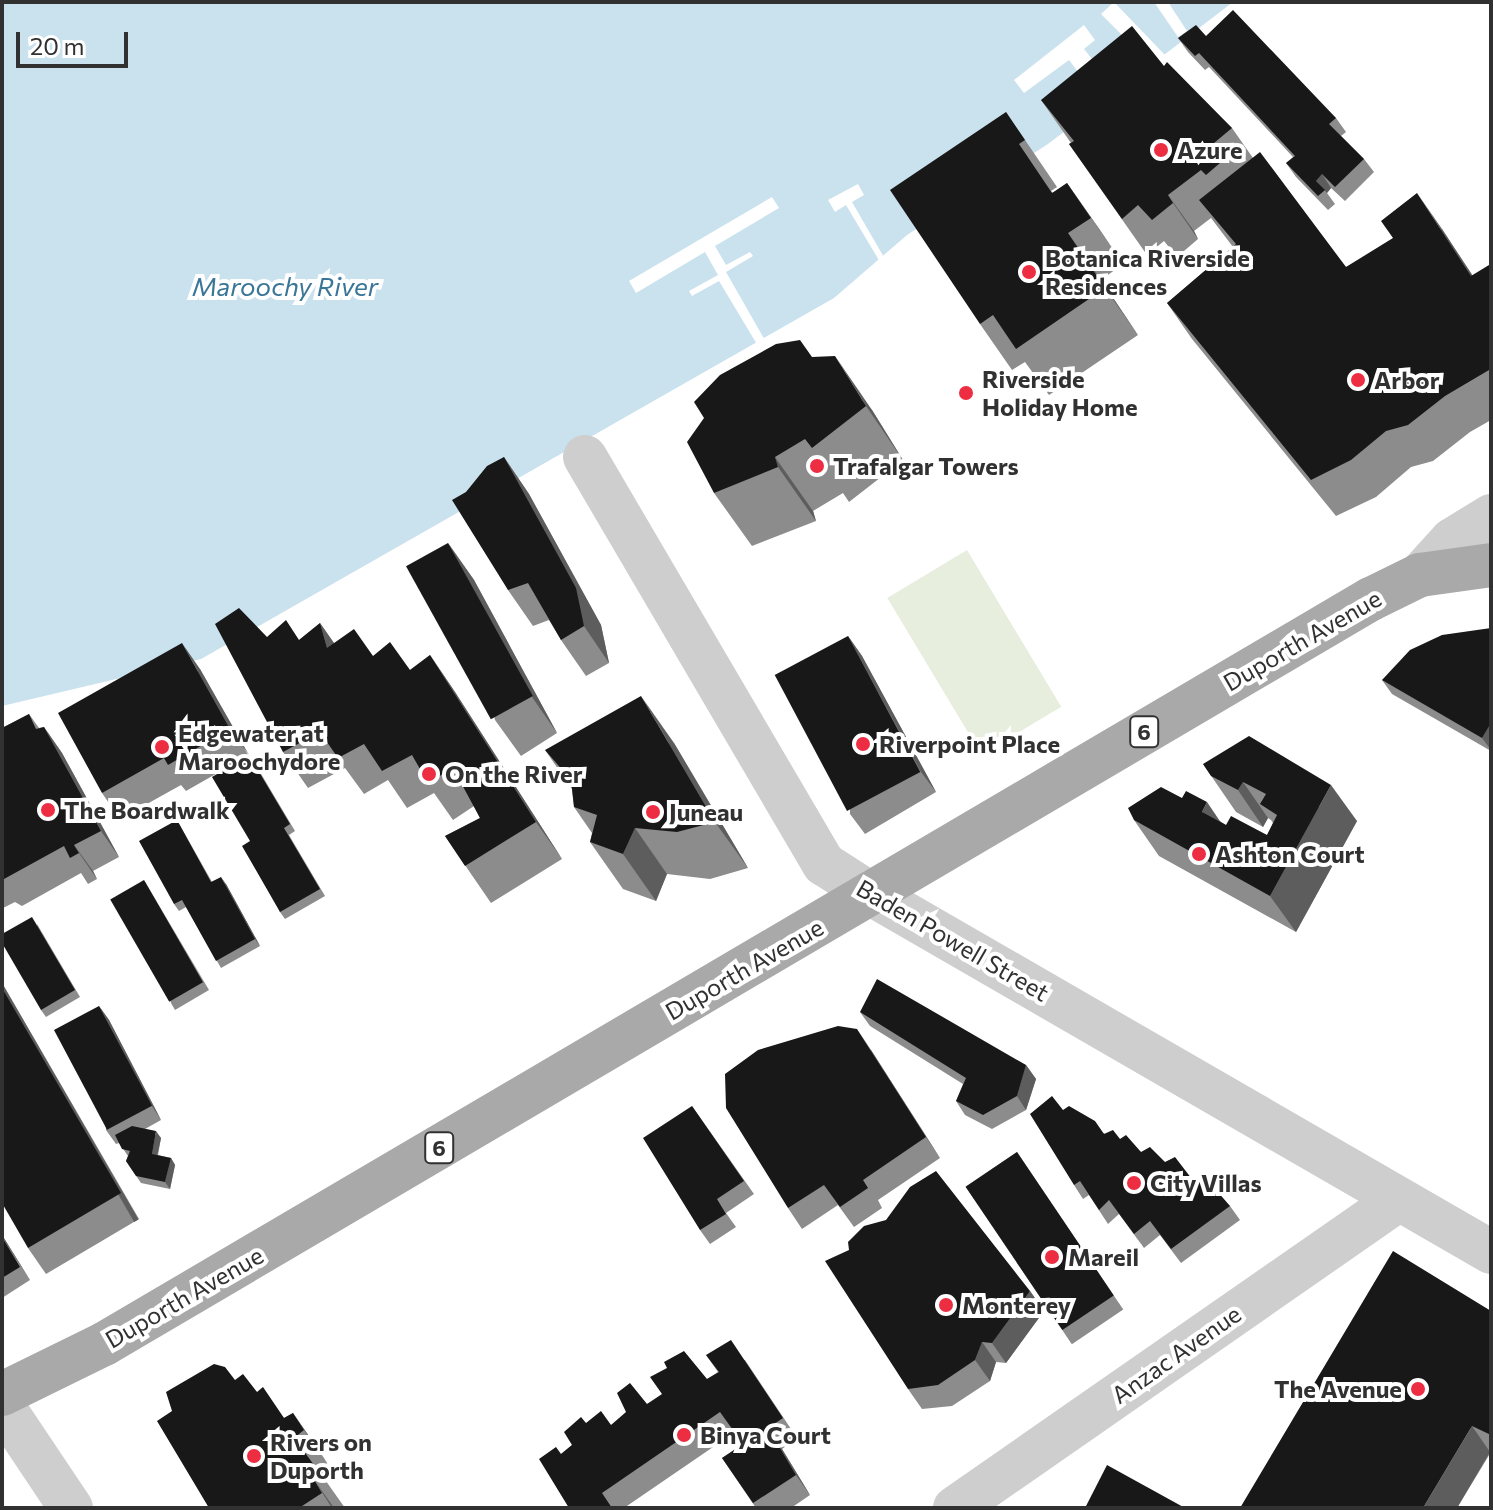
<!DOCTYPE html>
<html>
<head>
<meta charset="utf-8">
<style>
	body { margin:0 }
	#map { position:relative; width:1493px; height:1510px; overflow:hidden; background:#fff; font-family:Commissioner,sans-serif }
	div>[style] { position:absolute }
	.green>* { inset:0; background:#e7eede; transform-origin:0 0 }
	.water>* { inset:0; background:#cae1ee }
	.pier>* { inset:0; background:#fff }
	.minor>* { height:44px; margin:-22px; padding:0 22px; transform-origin:22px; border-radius:22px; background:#cecece }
	.tertiary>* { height:44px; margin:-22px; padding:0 22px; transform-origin:22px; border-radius:22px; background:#cecece }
	.primary>* { height:44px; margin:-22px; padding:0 22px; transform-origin:22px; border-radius:22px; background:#a9a9a9 }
	.wall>* { inset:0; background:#8c8c8c; transform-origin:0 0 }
	.shaded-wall>* { inset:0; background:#5d5d5d; transform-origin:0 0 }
	.building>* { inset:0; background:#181818; transform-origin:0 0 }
	.dots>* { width:22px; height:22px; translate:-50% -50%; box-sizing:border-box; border:4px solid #fff; border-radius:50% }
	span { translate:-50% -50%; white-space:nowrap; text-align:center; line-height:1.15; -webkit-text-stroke:8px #fff; paint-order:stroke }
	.shield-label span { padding:2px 6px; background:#fff; border:2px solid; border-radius:6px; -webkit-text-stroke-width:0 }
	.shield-label { font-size:22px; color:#313131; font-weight:700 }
	.poi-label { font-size:24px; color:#313131; font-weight:700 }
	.left { translate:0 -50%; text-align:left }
	.right { translate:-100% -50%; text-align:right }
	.street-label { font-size:24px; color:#313131 }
	.water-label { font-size:26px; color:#3a7697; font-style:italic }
	.frame { position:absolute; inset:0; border:4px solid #313131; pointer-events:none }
	.scale { position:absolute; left:16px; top:32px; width:112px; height:36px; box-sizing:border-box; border:4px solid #313131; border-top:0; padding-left:10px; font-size:24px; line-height:28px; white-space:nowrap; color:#313131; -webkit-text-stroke:6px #fff; paint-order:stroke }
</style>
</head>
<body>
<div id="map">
	<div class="green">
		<div style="left:967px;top:550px;width:183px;height:93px;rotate:59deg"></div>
	</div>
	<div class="water">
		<div style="clip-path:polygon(2px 2px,1233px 2px,1048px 144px,907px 235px,834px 298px,201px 659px,2px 706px)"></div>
	</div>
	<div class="pier">
		<div style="clip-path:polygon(1114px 2px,1165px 55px,1158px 61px,1125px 38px,1101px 14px)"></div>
		<div style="clip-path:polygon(1154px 2px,1168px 2px,1187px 31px,1178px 37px)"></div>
		<div style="clip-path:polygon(1084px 25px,1095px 40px,1084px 49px,1120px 94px,1104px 106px,1069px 60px,1024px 93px,1014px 80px)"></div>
		<div style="clip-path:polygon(858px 184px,864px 195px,852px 202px,885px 259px,880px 262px,846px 205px,835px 212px,828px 200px)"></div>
		<div style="clip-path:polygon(772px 197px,779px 208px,715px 246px,726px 265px,750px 252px,753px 256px,726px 272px,766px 342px,758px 346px,719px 281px,692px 296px,689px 291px,718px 275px,705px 252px,636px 293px,629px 281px)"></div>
	</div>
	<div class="minor">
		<div style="left:585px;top:457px;width:472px;rotate:59.6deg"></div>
		<div style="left:824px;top:864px;width:56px;rotate:32.6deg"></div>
		<div style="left:2px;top:1405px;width:124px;rotate:56.2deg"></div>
		<div style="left:955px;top:1508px;width:540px;rotate:-34.81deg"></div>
	</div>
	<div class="tertiary">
		<div style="left:1420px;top:575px;width:47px;rotate:-47.6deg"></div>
		<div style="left:1452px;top:540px;width:46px;rotate:-31.6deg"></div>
		<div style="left:871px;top:894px;width:716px;rotate:30deg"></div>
	</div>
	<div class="primary">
		<div style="left:2px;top:1394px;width:114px;rotate:-26.1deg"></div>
		<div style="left:104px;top:1344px;width:1470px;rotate:-30.46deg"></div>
		<div style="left:1371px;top:599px;width:55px;rotate:-26.1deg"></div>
		<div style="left:1420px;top:575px;width:72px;rotate:-8deg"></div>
	</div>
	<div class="wall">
		<div style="clip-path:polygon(1206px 36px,1336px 118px,1346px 132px,1341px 136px,1364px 159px,1374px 172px,1345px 201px,1331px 188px,1327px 193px,1335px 204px,1328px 210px,1296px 177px,1286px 163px,1293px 157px,1209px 67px,1205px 70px,1188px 52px,1178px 38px)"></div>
		<div style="clip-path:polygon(1164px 66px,1232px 128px,1253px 158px,1346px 267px,1442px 229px,1473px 276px,1491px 267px,1491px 420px,1470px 432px,1433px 461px,1411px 467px,1376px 497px,1336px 516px,1192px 339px,1167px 303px,1233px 247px,1211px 218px,1194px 231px,1198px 239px,1177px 257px,1164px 241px,1147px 255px,1069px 144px,1071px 143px,1041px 100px)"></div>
		<div style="clip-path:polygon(1006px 112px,1057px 187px,1051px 191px,1053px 193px,1067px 183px,1123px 264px,1101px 280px,1138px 335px,1049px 395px,1025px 362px,1012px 370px,980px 324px)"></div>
		<div style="clip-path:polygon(812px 357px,872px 410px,903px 460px,849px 502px,843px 493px,813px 511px,816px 521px,752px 546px,714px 493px)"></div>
		<div style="clip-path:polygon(504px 457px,529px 494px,601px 625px,609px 663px,586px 676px,561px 640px,549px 620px,533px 626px,508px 590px,466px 492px)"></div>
		<div style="clip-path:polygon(448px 543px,474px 580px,557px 733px,521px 756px,495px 720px)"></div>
		<div style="clip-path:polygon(320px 623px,334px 643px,373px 656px,410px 670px,430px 655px,455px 692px,562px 859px,491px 903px,445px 836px,480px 818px,474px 806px,453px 820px,434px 793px,407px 808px,388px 780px,364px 794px,345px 768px,308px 788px,283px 752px,267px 637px,299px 640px)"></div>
		<div style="clip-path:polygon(1491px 628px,1491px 751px,1392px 694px,1382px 680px)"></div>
		<div style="clip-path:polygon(848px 636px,862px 656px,936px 792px,865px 834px,850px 814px)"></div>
		<div style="clip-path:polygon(200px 669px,248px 755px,254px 762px,295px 831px,289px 835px,325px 896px,285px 919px,280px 912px,250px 841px,235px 763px,186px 791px,181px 785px,120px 819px,102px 793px)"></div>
		<div style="clip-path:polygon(29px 714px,39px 728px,44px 727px,62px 753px,119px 857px,93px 871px,97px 879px,88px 884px,81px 873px,22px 906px,15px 902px,3px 908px,2px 906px,2px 728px)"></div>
		<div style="clip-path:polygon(674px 743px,748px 868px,710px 879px,667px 874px,656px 901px,623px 889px,590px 842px,592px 833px,574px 807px,572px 789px,545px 750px)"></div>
		<div style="clip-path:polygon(1203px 764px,1357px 821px,1296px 932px,1159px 856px,1134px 820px,1220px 821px,1226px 825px,1267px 835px,1273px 823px,1271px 820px,1268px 818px,1263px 827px,1236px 812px)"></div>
		<div style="clip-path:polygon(177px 820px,212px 882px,226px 884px,260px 946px,221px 968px,186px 907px,179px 911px,174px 904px)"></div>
		<div style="clip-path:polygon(144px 880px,209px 990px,175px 1010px,171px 1003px)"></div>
		<div style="clip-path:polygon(37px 924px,80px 997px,46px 1017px,41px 1010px)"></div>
		<div style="clip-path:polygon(2px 983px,139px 1219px,46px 1274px,28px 1248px)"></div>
		<div style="clip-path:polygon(99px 1006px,109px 1020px,161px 1120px,145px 1129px,161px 1138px,158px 1155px,171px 1158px,175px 1165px,170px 1189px,141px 1183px,126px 1161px,128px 1156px,119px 1143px,116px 1144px,106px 1130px)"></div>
		<div style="clip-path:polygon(860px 1012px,1026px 1065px,1036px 1079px,1026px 1110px,992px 1129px,965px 1115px,956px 1101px,963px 1084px,870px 1026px)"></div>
		<div style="clip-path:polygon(871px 1050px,940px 1158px,878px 1200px,882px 1208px,854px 1227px,838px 1205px,802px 1229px,788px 1208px)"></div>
		<div style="clip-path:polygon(692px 1106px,754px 1194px,726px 1213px,736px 1227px,710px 1244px,700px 1230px)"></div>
		<div style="clip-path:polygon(1063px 1110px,1105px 1134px,1120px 1139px,1141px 1152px,1165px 1162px,1230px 1206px,1240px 1220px,1181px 1263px,1160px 1235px,1144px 1248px,1119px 1214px,1108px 1224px,1089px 1195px,1083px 1199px,1074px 1185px)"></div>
		<div style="left:1017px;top:1152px;width:190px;height:62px;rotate:56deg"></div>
		<div style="clip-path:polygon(2px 1235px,30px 1280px,2px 1298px)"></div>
		<div style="clip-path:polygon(1030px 1291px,1044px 1311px,1006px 1363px,996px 1362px,990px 1381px,952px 1406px,922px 1409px,908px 1389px)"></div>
		<div style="clip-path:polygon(1491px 1311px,1491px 1452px,1457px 1508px)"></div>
		<div style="clip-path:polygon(706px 1355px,745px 1360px,797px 1438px,782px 1449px,810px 1495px,791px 1508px,756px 1508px,722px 1458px,743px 1444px,735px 1432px,624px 1508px,569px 1508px,561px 1454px,572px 1445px,586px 1423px,611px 1425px,647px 1404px,707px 1379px,718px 1372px)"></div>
		<div style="clip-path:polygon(235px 1380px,257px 1392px,284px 1418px,293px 1413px,329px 1466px,321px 1474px,345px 1508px,209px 1508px)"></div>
	</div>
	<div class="shaded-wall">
		<div style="clip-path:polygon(1322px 174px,1331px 188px,1327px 193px,1316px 181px)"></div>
		<div style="clip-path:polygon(1067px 183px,1100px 230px,1123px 264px,1091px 218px)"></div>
		<div style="clip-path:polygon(1417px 193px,1442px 229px,1491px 304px,1471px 276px)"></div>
		<div style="clip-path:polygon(1168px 195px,1194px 231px,1198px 239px,1173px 203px)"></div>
		<div style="clip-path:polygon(1068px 233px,1101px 280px,1138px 335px,1105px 288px)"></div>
		<div style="clip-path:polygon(835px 356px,872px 410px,903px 460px,866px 406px)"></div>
		<div style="clip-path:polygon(504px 457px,529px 494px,601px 625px,609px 663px,584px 626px)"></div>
		<div style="clip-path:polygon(775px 457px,813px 511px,816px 521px,778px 467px)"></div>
		<div style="clip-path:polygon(448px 543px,474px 580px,557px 733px,532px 697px)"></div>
		<div style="clip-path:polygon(320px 623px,345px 659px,327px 648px)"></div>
		<div style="clip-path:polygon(848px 636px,862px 656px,936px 792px,921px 772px)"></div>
		<div style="clip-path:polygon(182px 643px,200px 669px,249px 755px,230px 729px)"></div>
		<div style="clip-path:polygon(430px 655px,455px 692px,562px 859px,536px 822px)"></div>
		<div style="clip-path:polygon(641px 696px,674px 743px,748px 868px,715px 822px)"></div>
		<div style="clip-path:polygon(1491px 723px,1491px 750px,1482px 738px)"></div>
		<div style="clip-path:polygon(44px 727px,62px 753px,119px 857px,101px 831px)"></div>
		<div style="clip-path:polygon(1243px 782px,1268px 818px,1263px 827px,1238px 790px)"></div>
		<div style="clip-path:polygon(1331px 785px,1357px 821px,1296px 932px,1270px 896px)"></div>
		<div style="clip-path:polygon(1207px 802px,1232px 839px,1202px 812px)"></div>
		<div style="clip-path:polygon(635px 828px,667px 874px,656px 901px,623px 854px)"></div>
		<div style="clip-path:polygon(74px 845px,93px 871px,97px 879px,79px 853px)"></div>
		<div style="clip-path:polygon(221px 877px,226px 884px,260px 946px,255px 939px)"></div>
		<div style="left:2px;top:983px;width:273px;height:5px;rotate:60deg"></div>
		<div style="clip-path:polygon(99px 1006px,109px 1020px,161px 1120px,152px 1106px)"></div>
		<div style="clip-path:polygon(857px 1029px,871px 1050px,940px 1158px,926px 1137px)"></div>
		<div style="clip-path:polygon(1026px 1065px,1036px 1079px,1026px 1110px,1017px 1096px)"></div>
		<div style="clip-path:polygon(156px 1131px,161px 1138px,156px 1161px,152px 1154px)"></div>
		<div style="clip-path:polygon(171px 1158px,175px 1165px,170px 1189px,165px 1182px)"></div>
		<div style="clip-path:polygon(2px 1235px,30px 1280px,2px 1237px)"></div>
		<div style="clip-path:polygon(1030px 1291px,1044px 1311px,1006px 1363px,992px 1343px)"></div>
		<div style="clip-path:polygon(982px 1342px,996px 1362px,990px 1381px,975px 1360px)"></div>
		<div style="clip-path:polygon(293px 1413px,318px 1449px,329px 1466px,304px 1430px)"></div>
		<div style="clip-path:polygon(1472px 1426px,1490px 1452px,1457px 1508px,1423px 1508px)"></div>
		<div style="clip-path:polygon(768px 1428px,782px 1449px,810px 1495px,796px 1475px)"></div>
		<div style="clip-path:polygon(313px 1478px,334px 1508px,332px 1508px)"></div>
	</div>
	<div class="building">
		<div style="clip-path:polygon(1233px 10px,1336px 118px,1329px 124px,1364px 159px,1335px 187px,1322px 174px,1316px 181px,1325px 190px,1318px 196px,1286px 163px,1295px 156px,1199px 53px,1195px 56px,1178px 38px,1196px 25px,1206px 36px)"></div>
		<div style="clip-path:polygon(1132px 26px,1164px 66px,1167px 62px,1232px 128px,1214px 143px,1227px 157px,1206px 175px,1201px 170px,1168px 195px,1173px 203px,1152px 220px,1138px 205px,1122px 219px,1069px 144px,1074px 141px,1041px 100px)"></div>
		<div style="clip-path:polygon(1006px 112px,1025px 140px,1019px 144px,1052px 193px,1067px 183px,1091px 218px,1068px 233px,1105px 288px,1016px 349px,993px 315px,980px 324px,890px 190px)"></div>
		<div style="clip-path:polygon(1260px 152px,1346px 267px,1393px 238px,1381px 221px,1417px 193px,1471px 276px,1489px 265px,1491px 267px,1491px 367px,1489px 370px,1445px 396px,1408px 425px,1386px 431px,1351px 460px,1311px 480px,1167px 303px,1236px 244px,1199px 200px)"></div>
		<div style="clip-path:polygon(800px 340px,812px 357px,835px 356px,866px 406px,812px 448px,805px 439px,775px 457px,778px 467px,714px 493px,687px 442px,704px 418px,694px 402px,720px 375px,776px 344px)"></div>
		<div style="clip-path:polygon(504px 457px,576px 588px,584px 626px,561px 640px,528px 583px,508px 590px,452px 500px,466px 492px,487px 466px)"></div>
		<div style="left:448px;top:543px;width:175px;height:48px;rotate:61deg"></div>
		<div style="clip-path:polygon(239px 608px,267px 637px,286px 620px,299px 640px,320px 623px,327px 648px,354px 629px,373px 656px,390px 642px,410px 670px,430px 655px,536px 822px,465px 866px,445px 836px,480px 818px,453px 768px,428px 783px,412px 755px,382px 771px,364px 744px,338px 758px,320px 732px,283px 752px,215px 624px)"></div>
		<div style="clip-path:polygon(1491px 628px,1491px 723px,1482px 738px,1382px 680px,1410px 650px,1442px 635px)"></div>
		<div style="left:848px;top:636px;width:154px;height:83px;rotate:62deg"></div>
		<div style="clip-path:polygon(182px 643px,230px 729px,168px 765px,164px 758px,102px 793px,58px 713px)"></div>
		<div style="clip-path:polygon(641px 696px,715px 822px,677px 832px,635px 828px,623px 854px,590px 842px,597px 815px,574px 807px,571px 780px,545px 750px)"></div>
		<div style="clip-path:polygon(29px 714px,36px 729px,44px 727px,101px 831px,74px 845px,79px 853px,70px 858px,64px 846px,4px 879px,2px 878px,2px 728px)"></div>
		<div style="clip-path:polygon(1249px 736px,1331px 785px,1270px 896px,1134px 820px,1128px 808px,1161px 787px,1182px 798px,1186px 791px,1207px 802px,1202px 812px,1226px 825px,1231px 816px,1267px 835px,1277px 815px,1260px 804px,1266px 794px,1243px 782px,1238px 790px,1211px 776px,1203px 764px)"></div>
		<div style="clip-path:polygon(249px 755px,290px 824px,284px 828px,320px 889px,280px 912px,242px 846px,250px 841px,212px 777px)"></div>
		<div style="clip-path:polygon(177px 820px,211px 882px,221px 877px,255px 939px,216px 961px,182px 900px,174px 904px,139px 841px)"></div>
		<div style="left:144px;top:880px;width:118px;height:39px;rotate:60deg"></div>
		<div style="clip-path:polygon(32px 917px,75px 990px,41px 1010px,2px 943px,2px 934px)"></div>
		<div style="clip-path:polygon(877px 979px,1026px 1065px,1017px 1096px,983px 1115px,956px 1101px,966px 1078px,860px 1012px)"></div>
		<div style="clip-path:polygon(2px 988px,121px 1193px,28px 1248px,2px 1203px)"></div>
		<div style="left:99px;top:1006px;width:113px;height:51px;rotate:62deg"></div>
		<div style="clip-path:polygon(838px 1026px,857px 1029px,926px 1137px,863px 1180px,868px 1188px,840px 1207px,824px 1185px,788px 1208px,726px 1108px,725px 1074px,758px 1050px)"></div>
		<div style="clip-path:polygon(1052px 1096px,1063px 1110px,1069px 1106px,1095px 1121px,1104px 1134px,1113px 1130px,1120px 1139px,1126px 1135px,1141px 1152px,1150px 1147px,1165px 1162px,1175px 1157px,1195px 1183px,1204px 1176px,1230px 1206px,1171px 1249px,1150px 1221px,1134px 1234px,1109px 1200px,1099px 1210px,1080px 1181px,1074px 1185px,1030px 1114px)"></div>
		<div style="clip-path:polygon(692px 1106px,744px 1181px,717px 1199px,726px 1214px,700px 1230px,643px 1138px)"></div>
		<div style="clip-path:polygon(132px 1126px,156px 1131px,152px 1154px,171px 1158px,165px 1182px,136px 1176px,126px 1161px,130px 1151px,122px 1149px,115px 1135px)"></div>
		<div style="left:1017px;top:1152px;width:173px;height:62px;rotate:56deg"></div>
		<div style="clip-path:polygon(936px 1171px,1030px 1291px,992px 1343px,982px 1342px,975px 1360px,938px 1385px,908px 1389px,825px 1261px,849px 1250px,848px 1242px,864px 1226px,886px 1220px,910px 1187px)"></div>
		<div style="clip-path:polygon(2px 1237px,20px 1267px,2px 1278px)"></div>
		<div style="clip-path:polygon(1393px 1251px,1491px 1311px,1491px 1435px,1472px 1426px,1423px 1508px,1240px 1508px)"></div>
		<div style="clip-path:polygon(731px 1340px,783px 1418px,768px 1428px,796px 1475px,753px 1503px,722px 1458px,743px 1444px,720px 1412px,602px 1493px,612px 1508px,569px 1508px,539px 1459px,556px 1447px,561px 1454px,572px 1445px,564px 1432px,581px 1417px,586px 1423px,601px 1411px,611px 1425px,626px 1412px,617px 1393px,630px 1383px,647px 1404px,662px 1394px,650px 1377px,667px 1368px,664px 1362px,684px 1351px,707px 1379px,719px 1372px,706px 1355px)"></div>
		<div style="clip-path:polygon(214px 1364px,225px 1367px,235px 1380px,243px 1374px,257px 1392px,263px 1387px,284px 1418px,293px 1413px,304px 1430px,294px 1438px,320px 1473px,313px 1478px,322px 1493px,299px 1508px,209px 1508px,157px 1421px,172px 1411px,166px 1392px)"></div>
		<div style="clip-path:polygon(1107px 1465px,1185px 1508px,1085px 1508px)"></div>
	</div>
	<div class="dots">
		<div style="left:1161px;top:150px;background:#ed2d42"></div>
		<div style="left:1029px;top:272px;background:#ed2d42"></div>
		<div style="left:1358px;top:380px;background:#ed2d42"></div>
		<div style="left:966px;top:393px;background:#ed2d42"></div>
		<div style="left:817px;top:466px;background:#ed2d42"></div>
		<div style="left:863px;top:744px;background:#ed2d42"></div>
		<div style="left:162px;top:747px;background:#ed2d42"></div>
		<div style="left:429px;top:774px;background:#ed2d42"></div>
		<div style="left:48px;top:810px;background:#ed2d42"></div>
		<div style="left:653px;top:812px;background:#ed2d42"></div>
		<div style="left:1199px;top:854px;background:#ed2d42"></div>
		<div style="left:1134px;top:1183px;background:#ed2d42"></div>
		<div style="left:1052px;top:1257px;background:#ed2d42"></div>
		<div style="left:946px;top:1305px;background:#ed2d42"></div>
		<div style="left:1418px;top:1389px;background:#ed2d42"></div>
		<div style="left:684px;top:1435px;background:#ed2d42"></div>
		<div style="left:254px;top:1456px;background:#ed2d42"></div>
	</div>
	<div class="shield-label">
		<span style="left:1144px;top:732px">6</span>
		<span style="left:439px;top:1148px">6</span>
	</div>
	<div class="poi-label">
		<span class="left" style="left:1177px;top:150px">Azure</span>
		<span class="left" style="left:1045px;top:272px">Botanica Riverside<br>Residences</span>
		<span class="left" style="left:982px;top:393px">Riverside<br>Holiday Home</span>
		<span class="left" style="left:1374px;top:380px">Arbor</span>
		<span class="left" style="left:833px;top:466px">Trafalgar Towers</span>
		<span class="left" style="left:178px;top:747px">Edgewater at<br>Maroochydore</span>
		<span class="left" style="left:879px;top:744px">Riverpoint Place</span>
		<span class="left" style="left:445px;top:774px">On the River</span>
		<span class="left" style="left:64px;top:810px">The Boardwalk</span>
		<span class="left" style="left:669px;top:812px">Juneau</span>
		<span class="left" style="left:1215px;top:854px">Ashton Court</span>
		<span class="left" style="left:1150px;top:1183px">City Villas</span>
		<span class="left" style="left:1068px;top:1257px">Mareil</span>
		<span class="left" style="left:962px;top:1305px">Monterey</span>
		<span class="right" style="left:1402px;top:1389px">The Avenue</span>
		<span class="left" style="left:700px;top:1435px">Binya Court</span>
		<span class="left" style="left:270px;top:1456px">Rivers on<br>Duporth</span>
	</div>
	<div class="street-label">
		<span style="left:1302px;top:640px;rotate:-30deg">Duporth Avenue</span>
		<span style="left:953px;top:940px;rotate:30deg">Baden Powell Street</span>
		<span style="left:744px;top:969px;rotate:-30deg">Duporth Avenue</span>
		<span style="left:184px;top:1297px;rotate:-30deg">Duporth Avenue</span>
		<span style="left:1176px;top:1354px;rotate:-35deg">Anzac Avenue</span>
	</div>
	<div class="water-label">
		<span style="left:285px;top:286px">Maroochy River</span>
	</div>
	<div class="frame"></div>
	<div class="scale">20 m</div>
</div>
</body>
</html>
